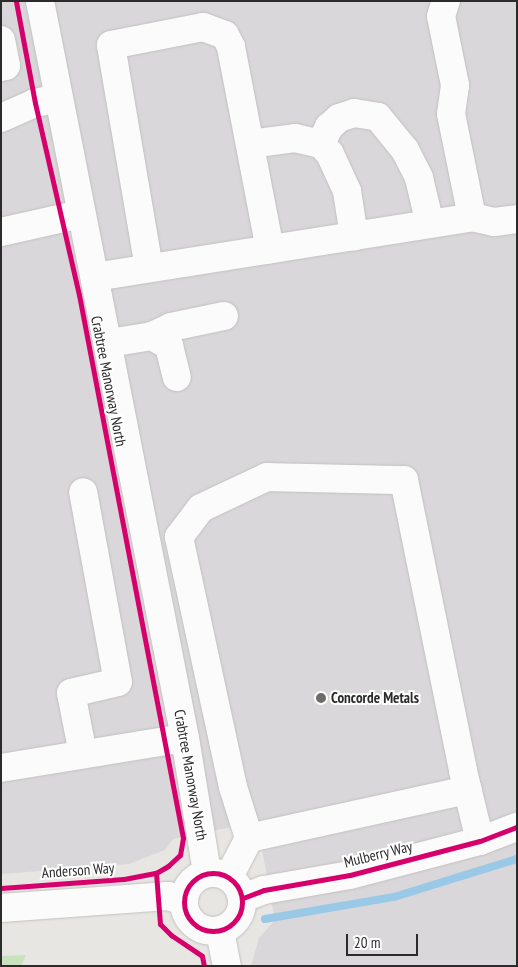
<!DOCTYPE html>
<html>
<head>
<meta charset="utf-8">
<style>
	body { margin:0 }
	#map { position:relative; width:518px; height:967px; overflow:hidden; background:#e8e6e2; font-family:"PT Sans Narrow",sans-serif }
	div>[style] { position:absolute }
	.industrial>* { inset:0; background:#d9d7d9 }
	.green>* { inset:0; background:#c7e2bc }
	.stream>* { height:8px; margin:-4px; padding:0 4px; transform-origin:4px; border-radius:4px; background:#99c9e6 }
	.roads { filter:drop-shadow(0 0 1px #c2c1c1) drop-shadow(0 0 1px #c2c1c1) }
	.minor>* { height:28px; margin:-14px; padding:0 14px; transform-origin:14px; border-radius:14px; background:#fcfbfb }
	.minor>.ring { margin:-14px; padding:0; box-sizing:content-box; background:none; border:28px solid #fcfbfb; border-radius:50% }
	.cycleway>* { height:5px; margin:-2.5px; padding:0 2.5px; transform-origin:2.5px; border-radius:2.5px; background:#d6006c }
	.cycleway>.ring { margin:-2.5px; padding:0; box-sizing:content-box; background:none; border:5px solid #d6006c; border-radius:50% }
	.dots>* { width:14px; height:14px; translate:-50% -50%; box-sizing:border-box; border:2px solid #fff; border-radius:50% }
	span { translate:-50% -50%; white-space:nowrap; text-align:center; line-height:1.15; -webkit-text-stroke:4px #fff; paint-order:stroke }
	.street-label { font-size:15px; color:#2b2b2b }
	.poi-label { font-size:15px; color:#2b2b2b; font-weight:700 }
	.left { translate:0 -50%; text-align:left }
	.frame { position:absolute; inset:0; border:2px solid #2b2b2b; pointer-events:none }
	.scale { position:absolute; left:346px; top:934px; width:72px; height:22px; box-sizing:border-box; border:2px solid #2b2b2b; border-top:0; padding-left:6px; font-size:15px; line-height:18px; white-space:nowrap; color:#2b2b2b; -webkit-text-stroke:4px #fff; paint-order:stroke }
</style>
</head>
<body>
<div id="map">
	<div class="industrial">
		<div style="clip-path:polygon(1px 1px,517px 1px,517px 966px,251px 966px,259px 938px,275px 920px,261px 844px,236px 826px,173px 839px,165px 850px,129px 864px,1px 874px)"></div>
	</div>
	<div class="green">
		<div style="clip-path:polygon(26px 955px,21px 966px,1px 966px,1px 956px)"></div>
	</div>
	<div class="stream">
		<div style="left:265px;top:919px;width:131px;rotate:-9.7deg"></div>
		<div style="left:394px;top:897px;width:129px;rotate:-17.2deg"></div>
	</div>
	<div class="roads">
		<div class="minor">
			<div style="left:40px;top:1px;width:751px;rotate:78.87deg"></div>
			<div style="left:185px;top:738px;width:137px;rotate:80.7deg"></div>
			<div style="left:1px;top:40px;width:26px;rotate:79deg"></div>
			<div style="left:6px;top:66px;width:5px;rotate:169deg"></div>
			<div style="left:1px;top:118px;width:37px;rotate:-24deg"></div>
			<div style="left:35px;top:103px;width:24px;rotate:-12deg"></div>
			<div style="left:250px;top:144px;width:45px;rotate:-7.6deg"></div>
			<div style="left:295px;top:138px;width:27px;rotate:13deg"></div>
			<div style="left:321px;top:144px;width:13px;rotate:48deg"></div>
			<div style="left:330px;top:154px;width:41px;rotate:65.3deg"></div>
			<div style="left:347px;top:191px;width:46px;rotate:81.2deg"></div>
			<div style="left:321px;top:144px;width:19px;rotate:-65deg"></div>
			<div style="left:329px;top:127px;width:13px;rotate:-42deg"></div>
			<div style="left:339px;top:118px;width:16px;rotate:-18deg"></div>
			<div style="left:354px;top:113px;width:24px;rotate:9deg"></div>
			<div style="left:378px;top:117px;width:43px;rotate:50.7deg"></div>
			<div style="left:405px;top:150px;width:31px;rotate:63deg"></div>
			<div style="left:419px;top:178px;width:47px;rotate:76.6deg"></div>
			<div style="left:472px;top:217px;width:23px;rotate:13deg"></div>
			<div style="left:494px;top:222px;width:23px;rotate:-7deg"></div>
			<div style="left:1px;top:232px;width:82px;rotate:-12.7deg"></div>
			<div style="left:149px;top:268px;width:226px;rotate:-99.7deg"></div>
			<div style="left:111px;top:45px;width:94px;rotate:-11.1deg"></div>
			<div style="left:203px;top:27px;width:23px;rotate:20deg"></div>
			<div style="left:225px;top:35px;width:13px;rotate:63deg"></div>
			<div style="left:231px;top:47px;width:206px;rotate:79.1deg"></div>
			<div style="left:95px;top:277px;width:382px;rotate:-9deg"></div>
			<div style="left:472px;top:217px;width:105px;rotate:-101.5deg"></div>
			<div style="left:451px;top:114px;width:29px;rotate:-82deg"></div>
			<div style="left:455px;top:85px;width:70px;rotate:-101.5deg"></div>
			<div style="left:441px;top:16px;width:16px;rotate:-72deg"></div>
			<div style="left:152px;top:336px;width:21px;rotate:-25deg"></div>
			<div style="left:171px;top:327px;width:54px;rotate:-11.7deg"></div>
			<div style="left:109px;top:343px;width:44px;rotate:-9.2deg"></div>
			<div style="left:152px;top:336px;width:20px;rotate:30deg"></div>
			<div style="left:169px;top:346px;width:32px;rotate:76deg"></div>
			<div style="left:83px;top:754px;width:62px;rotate:-101.1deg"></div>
			<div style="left:71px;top:693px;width:48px;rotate:-13.2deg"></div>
			<div style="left:118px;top:682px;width:193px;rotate:-100.4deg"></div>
			<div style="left:1px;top:768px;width:186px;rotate:-9.3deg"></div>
			<div style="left:249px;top:838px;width:224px;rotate:-12.4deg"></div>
			<div class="ring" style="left:184px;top:873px;width:30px;height:30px"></div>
			<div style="left:229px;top:877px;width:44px;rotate:-62.9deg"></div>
			<div style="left:249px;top:838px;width:53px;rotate:-107.4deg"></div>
			<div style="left:233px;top:787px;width:256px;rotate:-102.2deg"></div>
			<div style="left:179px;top:537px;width:36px;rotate:-53deg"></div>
			<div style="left:201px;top:508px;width:73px;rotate:-25.2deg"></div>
			<div style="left:267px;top:477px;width:137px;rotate:1.3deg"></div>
			<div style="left:404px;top:480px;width:297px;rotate:78.5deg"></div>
			<div style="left:463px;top:771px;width:72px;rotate:76.3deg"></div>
			<div style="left:243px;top:898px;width:22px;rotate:-21deg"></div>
			<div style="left:264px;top:890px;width:87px;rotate:-9.9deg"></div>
			<div style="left:350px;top:875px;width:134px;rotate:-14.7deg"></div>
			<div style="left:480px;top:841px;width:40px;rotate:-21deg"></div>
			<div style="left:1px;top:908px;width:167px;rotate:-4.1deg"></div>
			<div style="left:168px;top:896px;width:17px;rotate:17deg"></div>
			<div style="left:220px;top:931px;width:36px;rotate:79deg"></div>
		</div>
	</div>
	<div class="cycleway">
		<div class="ring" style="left:184px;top:873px;width:53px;height:53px"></div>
		<div style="left:156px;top:873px;width:51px;rotate:85.5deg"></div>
		<div style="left:160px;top:924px;width:16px;rotate:45deg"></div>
		<div style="left:171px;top:935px;width:37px;rotate:34deg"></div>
		<div style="left:202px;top:956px;width:10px;rotate:79deg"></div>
		<div style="left:1px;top:888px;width:123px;rotate:-4.2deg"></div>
		<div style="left:124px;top:879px;width:33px;rotate:-11deg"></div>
		<div style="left:156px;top:873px;width:14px;rotate:-30deg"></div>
		<div style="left:168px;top:866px;width:16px;rotate:-43deg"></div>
		<div style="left:180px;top:855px;width:17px;rotate:-80deg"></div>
		<div style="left:183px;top:838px;width:553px;rotate:-100.84deg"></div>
		<div style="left:79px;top:295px;width:197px;rotate:-102.9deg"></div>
		<div style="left:35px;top:103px;width:104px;rotate:-100.6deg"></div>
		<div style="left:243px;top:898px;width:22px;rotate:-21deg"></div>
		<div style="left:264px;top:890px;width:87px;rotate:-9.9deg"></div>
		<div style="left:350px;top:875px;width:134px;rotate:-14.7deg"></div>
		<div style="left:480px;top:841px;width:40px;rotate:-21deg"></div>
	</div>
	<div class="dots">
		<div style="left:321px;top:698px;background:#6d6c6b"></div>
	</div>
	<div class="street-label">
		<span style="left:109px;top:381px;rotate:79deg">Crabtree Manorway North</span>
		<span style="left:191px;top:775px;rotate:80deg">Crabtree Manorway North</span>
		<span style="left:378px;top:854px;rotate:-14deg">Mulberry Way</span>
		<span style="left:78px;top:870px;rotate:-4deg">Anderson Way</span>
	</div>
	<div class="poi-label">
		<span class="left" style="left:331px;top:698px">Concorde Metals</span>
	</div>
	<div class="frame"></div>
	<div class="scale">20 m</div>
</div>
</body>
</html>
